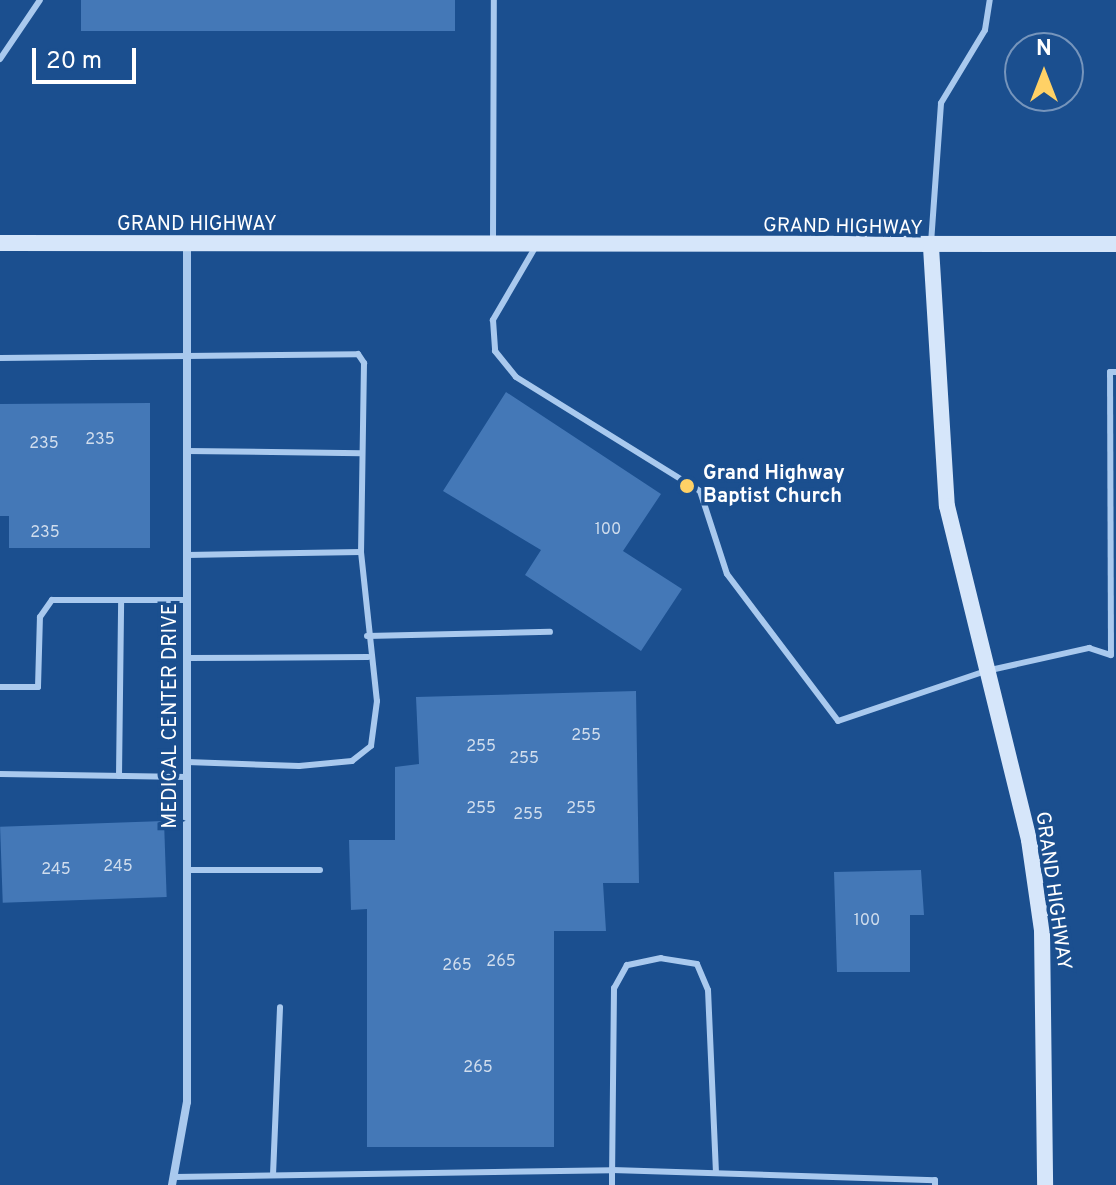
<!DOCTYPE html>
<html>
<head>
<meta charset="utf-8">
<style>
	body { margin:0 }
	#map { position:relative; width:1116px; height:1185px; overflow:hidden; background:#1b4f8f; font-family:Overpass,sans-serif }
	div>[style] { position:absolute }
	.building>* { inset:0; background:#4478b7; transform-origin:0 0 }
	.lane>* { height:6px; margin:-3px; padding:0 3px; transform-origin:3px; border-radius:3px; background:#a9c9ee }
	.street>* { height:8px; margin:-4px; padding:0 4px; transform-origin:4px; border-radius:4px; background:#a9c9ee }
	.secondary>* { height:16px; margin:-8px; padding:0 8px; transform-origin:8px; border-radius:8px; background:#d6e6fa }
	.dots>* { width:22px; height:22px; translate:-50% -50%; box-sizing:border-box; border:4px solid #1b4f8f; border-radius:50% }
	span { translate:-50% -50%; white-space:nowrap; text-align:center; line-height:1.15; -webkit-text-stroke:7px #1b4f8f; paint-order:stroke }
	.number-label { font-size:16px; color:#d0dded }
	.number-label span { -webkit-text-stroke-width:0 }
	.street-label { font-size:20px; color:#fff }
	.poi-label { font-size:20px; color:#fff; font-weight:700 }
	.left { translate:0 -50%; text-align:left }
	.north { position:absolute; left:1004px; top:32px; width:80px; height:80px; box-sizing:border-box; background:#1b4f8f; border:2px solid #7695bc; border-radius:50%; rotate:0deg; font-size:22px; font-weight:700; line-height:32px; text-align:center; color:#fff }
	.north::after { content:''; display:block; margin:auto; width:28px; height:36px; background:#ffd166; clip-path:polygon(50% 0,100% 100%,50% 72%,0 100%) }
	.scale { position:absolute; left:32px; top:48px; width:104px; height:36px; box-sizing:border-box; border:4px solid #fff; border-top:0; padding-left:10px; font-size:24px; line-height:28px; white-space:nowrap; color:#fff; -webkit-text-stroke:6px #1b4f8f; paint-order:stroke }
</style>
</head>
<body>
<div id="map">
	<div class="building">
		<div style="left:81px;top:0;width:374px;height:31px"></div>
		<div style="clip-path:polygon(506px 392px,661px 494px,623px 551px,682px 589px,641px 651px,525px 575px,541px 550px,443px 491px)"></div>
		<div style="clip-path:polygon(150px 403px,150px 548px,9px 548px,9px 516px,0 516px,0 404px)"></div>
		<div style="clip-path:polygon(636px 691px,639px 883px,603px 883px,606px 931px,554px 931px,554px 1147px,367px 1147px,367px 909px,351px 910px,349px 840px,395px 840px,395px 767px,419px 764px,416px 697px)"></div>
		<div style="left:164px;top:821px;width:76px;height:164px;rotate:88deg"></div>
		<div style="clip-path:polygon(921px 870px,924px 915px,910px 915px,910px 972px,837px 972px,834px 872px)"></div>
	</div>
	<div class="lane">
		<div style="left:0;top:59px;width:71px;rotate:-55.9deg"></div>
		<div style="left:493px;top:240px;width:240px;rotate:-89.8deg"></div>
		<div style="left:931px;top:243px;width:140px;rotate:-85.9deg"></div>
		<div style="left:941px;top:103px;width:85px;rotate:-58.9deg"></div>
		<div style="left:985px;top:30px;width:30px;rotate:-81deg"></div>
		<div style="left:536px;top:246px;width:86px;rotate:120.2deg"></div>
		<div style="left:493px;top:320px;width:31px;rotate:86deg"></div>
		<div style="left:495px;top:351px;width:33px;rotate:51deg"></div>
		<div style="left:516px;top:377px;width:216px;rotate:31.8deg"></div>
		<div style="left:700px;top:491px;width:87px;rotate:72deg"></div>
		<div style="left:727px;top:574px;width:184px;rotate:52.9deg"></div>
		<div style="left:838px;top:721px;width:156px;rotate:-18.7deg"></div>
		<div style="left:986px;top:671px;width:106px;rotate:-12.6deg"></div>
		<div style="left:1089px;top:648px;width:23px;rotate:18deg"></div>
		<div style="left:1111px;top:655px;width:283px;rotate:-90.2deg"></div>
		<div style="left:1110px;top:372px;width:6px"></div>
		<div style="left:0;top:358px;width:358px;rotate:-0.6deg"></div>
		<div style="left:358px;top:354px;width:11px;rotate:56deg"></div>
		<div style="left:364px;top:363px;width:189px;rotate:90.9deg"></div>
		<div style="left:361px;top:552px;width:150px;rotate:83.9deg"></div>
		<div style="left:377px;top:701px;width:45px;rotate:97.6deg"></div>
		<div style="left:371px;top:746px;width:24px;rotate:142deg"></div>
		<div style="left:352px;top:761px;width:53px;rotate:174.6deg"></div>
		<div style="left:299px;top:766px;width:112px;rotate:-178deg"></div>
		<div style="left:187px;top:451px;width:174px;rotate:0.7deg"></div>
		<div style="left:187px;top:555px;width:174px;rotate:-1deg"></div>
		<div style="left:367px;top:636px;width:183px;rotate:-1.3deg"></div>
		<div style="left:187px;top:658px;width:181px;rotate:-0.3deg"></div>
		<div style="left:0;top:687px;width:38px"></div>
		<div style="left:38px;top:687px;width:70px;rotate:-88.4deg"></div>
		<div style="left:40px;top:617px;width:21px;rotate:-55deg"></div>
		<div style="left:52px;top:600px;width:135px"></div>
		<div style="left:0;top:774px;width:187px;rotate:0.9deg"></div>
		<div style="left:119px;top:776px;width:176px;rotate:-89.3deg"></div>
		<div style="left:187px;top:870px;width:133px"></div>
		<div style="left:716px;top:1173px;width:183px;rotate:-92.5deg"></div>
		<div style="left:708px;top:990px;width:28px;rotate:-113deg"></div>
		<div style="left:697px;top:964px;width:36px;rotate:-171deg"></div>
		<div style="left:661px;top:958px;width:35px;rotate:168deg"></div>
		<div style="left:627px;top:965px;width:26px;rotate:119deg"></div>
		<div style="left:614px;top:988px;width:182px;rotate:90.6deg"></div>
		<div style="left:612px;top:1170px;width:323px;rotate:1.8deg"></div>
		<div style="left:935px;top:1180px;width:5px;rotate:90deg"></div>
		<div style="left:273px;top:1175px;width:168px;rotate:-87.6deg"></div>
		<div style="left:175px;top:1177px;width:437px;rotate:-0.9deg"></div>
		<div style="left:612px;top:1170px;width:15px;rotate:90deg"></div>
	</div>
	<div class="street">
		<div style="left:172px;top:1185px;width:84px;rotate:-79.8deg"></div>
		<div style="left:187px;top:1102px;width:857px;rotate:-90deg"></div>
	</div>
	<div class="secondary">
		<div style="left:0;top:243px;width:1116px;rotate:0.05deg"></div>
		<div style="left:931px;top:247px;width:259px;rotate:86.5deg"></div>
		<div style="left:947px;top:506px;width:344px;rotate:76.2deg"></div>
		<div style="left:1029px;top:840px;width:91px;rotate:81.8deg"></div>
		<div style="left:1042px;top:930px;width:255px;rotate:89.3deg"></div>
	</div>
	<div class="dots">
		<div style="left:687px;top:486px;background:#ffd166"></div>
	</div>
	<div class="number-label">
		<span style="left:100px;top:440px">235</span>
		<span style="left:44px;top:444px">235</span>
		<span style="left:608px;top:530px">100</span>
		<span style="left:45px;top:533px">235</span>
		<span style="left:586px;top:736px">255</span>
		<span style="left:481px;top:747px">255</span>
		<span style="left:524px;top:759px">255</span>
		<span style="left:481px;top:809px">255</span>
		<span style="left:581px;top:809px">255</span>
		<span style="left:528px;top:815px">255</span>
		<span style="left:118px;top:867px">245</span>
		<span style="left:56px;top:870px">245</span>
		<span style="left:867px;top:921px">100</span>
		<span style="left:501px;top:962px">265</span>
		<span style="left:457px;top:966px">265</span>
		<span style="left:478px;top:1068px">265</span>
	</div>
	<div class="street-label">
		<span style="left:197px;top:225px">GRAND HIGHWAY</span>
		<span style="left:843px;top:228px;rotate:1deg">GRAND HIGHWAY</span>
		<span style="left:171px;top:716px;rotate:-90deg">MEDICAL CENTER DRIVE</span>
		<span style="left:1052px;top:891px;rotate:82deg">GRAND HIGHWAY</span>
	</div>
	<div class="poi-label">
		<span class="left" style="left:703px;top:486px">Grand Highway<br>Baptist Church</span>
	</div>
	<div class="north">N</div>
	<div class="scale">20 m</div>
</div>
</body>
</html>
